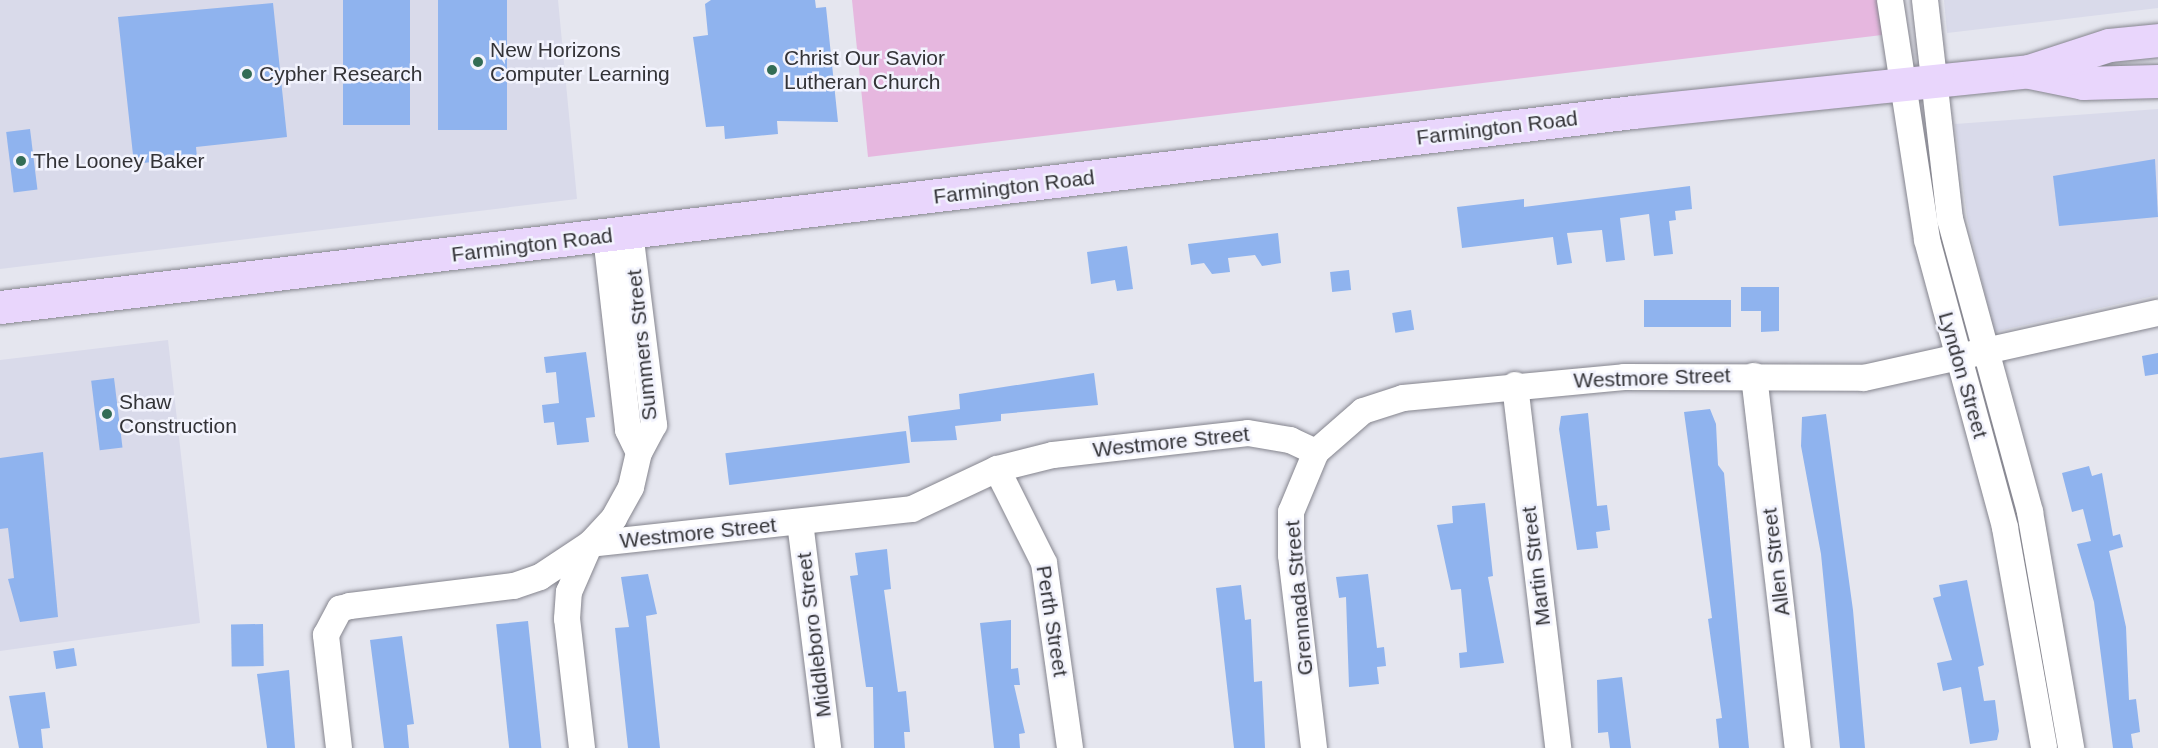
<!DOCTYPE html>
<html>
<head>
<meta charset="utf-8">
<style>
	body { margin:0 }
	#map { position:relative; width:2158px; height:748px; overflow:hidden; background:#e5e6ef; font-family:Arial,sans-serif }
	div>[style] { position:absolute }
	.built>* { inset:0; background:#d9daea }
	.green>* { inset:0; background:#e6b7df }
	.building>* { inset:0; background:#8fb3ee; transform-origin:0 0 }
	.roads { filter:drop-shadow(0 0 2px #85858e) drop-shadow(0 0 2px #85858e) }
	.minor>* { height:26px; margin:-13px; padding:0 13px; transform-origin:13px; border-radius:13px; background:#fff }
	.major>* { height:33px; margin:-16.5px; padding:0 16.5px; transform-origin:16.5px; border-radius:16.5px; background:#e9d6fc }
	.dots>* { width:16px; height:16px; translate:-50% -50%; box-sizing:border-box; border:3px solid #f2f3fd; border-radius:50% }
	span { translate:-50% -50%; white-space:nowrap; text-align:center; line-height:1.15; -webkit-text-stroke:5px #f2f3fd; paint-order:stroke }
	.poi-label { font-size:21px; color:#333337 }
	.left { translate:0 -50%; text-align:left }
	.street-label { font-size:21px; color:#333337 }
</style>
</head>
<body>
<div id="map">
	<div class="built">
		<div style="clip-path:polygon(0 0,558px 0,577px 199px,0 269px)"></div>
		<div style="clip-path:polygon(1944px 0,2158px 0,2158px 8px,1947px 33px)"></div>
		<div style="clip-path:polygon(2158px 109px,2158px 295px,1994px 332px,1967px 217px,1955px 124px)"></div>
		<div style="clip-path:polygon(168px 340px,200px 623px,0 651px,0 360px)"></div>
	</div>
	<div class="green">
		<div style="clip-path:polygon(852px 0,1878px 0,1882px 35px,868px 157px)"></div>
	</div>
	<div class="building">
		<div style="left:343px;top:0;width:67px;height:125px"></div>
		<div style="left:438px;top:0;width:69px;height:130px"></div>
		<div style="clip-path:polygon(711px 0,815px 0,816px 8px,826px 7px,838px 122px,777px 121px,778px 134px,725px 139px,724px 126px,706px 127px,693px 37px,708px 35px,705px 4px)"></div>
		<div style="clip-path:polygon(273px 3px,287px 137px,196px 147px,197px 157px,134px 164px,118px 17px)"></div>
		<div style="left:30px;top:129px;width:61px;height:24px;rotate:83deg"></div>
		<div style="clip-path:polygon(2155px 159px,2158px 217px,2059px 226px,2053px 176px)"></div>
		<div style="clip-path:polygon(1690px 186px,1692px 209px,1675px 211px,1676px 220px,1669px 221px,1673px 254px,1654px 256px,1649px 214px,1620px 218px,1625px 260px,1606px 262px,1602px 230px,1567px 233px,1572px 263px,1557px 265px,1553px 237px,1462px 248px,1457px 207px,1524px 199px,1524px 207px)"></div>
		<div style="clip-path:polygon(1278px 233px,1281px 263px,1262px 266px,1255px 255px,1228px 258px,1230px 272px,1212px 274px,1204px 263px,1191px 265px,1188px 244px)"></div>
		<div style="clip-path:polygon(1127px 246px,1133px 289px,1117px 291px,1115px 280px,1091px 284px,1087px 252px)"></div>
		<div style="left:1349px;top:270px;width:20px;height:19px;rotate:84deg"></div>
		<div style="clip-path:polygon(1741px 287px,1779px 287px,1779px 331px,1761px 332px,1761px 311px,1741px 311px)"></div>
		<div style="left:1644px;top:300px;width:87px;height:27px"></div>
		<div style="left:1411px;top:310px;width:20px;height:19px;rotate:81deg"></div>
		<div style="clip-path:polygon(586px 352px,595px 417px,586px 418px,589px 442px,557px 445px,554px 422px,544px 423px,542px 405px,559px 403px,556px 372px,546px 373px,544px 357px)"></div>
		<div style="clip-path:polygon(2158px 353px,2158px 374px,2145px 376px,2142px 356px)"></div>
		<div style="clip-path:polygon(1094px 373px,1098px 405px,1001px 414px,1001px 421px,955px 426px,957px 440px,911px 442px,908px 416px,960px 409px,959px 394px)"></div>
		<div style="left:114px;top:378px;width:70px;height:23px;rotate:83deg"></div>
		<div style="clip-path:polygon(1710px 409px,1716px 424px,1718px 465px,1724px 473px,1749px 748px,1719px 748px,1716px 719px,1722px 718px,1708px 619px,1712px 618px,1684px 412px)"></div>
		<div style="clip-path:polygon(1588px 413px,1597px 506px,1607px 505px,1610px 530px,1596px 532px,1598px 548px,1577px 550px,1559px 429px,1561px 416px)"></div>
		<div style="clip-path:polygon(1826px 414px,1853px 610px,1865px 748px,1840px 748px,1821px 554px,1801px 446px,1802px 417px)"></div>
		<div style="left:906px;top:431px;width:32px;height:182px;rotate:83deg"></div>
		<div style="clip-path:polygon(43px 452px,58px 617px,20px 622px,8px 579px,14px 578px,8px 528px,0 529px,0 458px)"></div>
		<div style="clip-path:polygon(2089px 466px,2092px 476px,2102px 473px,2113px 536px,2120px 534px,2123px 547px,2109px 551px,2126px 627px,2129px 700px,2136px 699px,2140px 732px,2131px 734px,2133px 748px,2113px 748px,2094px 602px,2077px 544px,2091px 541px,2083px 509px,2072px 512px,2062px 473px)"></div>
		<div style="clip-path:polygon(1485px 503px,1493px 576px,1488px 577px,1504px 663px,1460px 668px,1459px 653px,1467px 652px,1461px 589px,1451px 590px,1437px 525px,1453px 523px,1452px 506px)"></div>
		<div style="clip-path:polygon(887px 549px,891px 589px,884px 590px,898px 692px,906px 691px,910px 732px,904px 732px,905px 748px,874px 748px,873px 687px,866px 687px,850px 576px,858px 575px,855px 553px)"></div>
		<div style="clip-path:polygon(648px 574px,657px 614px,646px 616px,660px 748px,628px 748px,615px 628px,629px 627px,621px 577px)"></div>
		<div style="clip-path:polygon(1368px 574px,1377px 648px,1384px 647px,1386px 666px,1377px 667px,1379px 684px,1349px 687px,1346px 597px,1339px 598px,1336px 577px)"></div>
		<div style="clip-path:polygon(1967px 580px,1984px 665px,1978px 667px,1984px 701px,1995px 700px,1999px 731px,1997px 740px,1970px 744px,1961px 687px,1943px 691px,1937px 663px,1952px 660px,1933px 598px,1941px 596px,1939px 585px)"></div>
		<div style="clip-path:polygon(1241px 585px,1245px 620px,1251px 619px,1254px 682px,1262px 681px,1265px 748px,1234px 748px,1216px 588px)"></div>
		<div style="clip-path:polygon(1011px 620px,1011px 669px,1018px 668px,1020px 685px,1014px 685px,1025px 733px,1019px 734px,1020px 748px,994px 748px,980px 623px)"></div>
		<div style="left:528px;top:621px;width:128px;height:32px;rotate:84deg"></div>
		<div style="left:263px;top:624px;width:42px;height:32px;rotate:89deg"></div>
		<div style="clip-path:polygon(402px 636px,414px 724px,407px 725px,409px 748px,384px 748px,370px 640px)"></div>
		<div style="left:74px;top:648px;width:18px;height:21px;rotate:81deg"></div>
		<div style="clip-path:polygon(289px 670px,295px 748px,267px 748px,257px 674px)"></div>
		<div style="clip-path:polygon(1622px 677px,1631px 748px,1610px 748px,1608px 732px,1598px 733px,1597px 680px)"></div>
		<div style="clip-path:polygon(45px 692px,50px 728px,41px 729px,43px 748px,19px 748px,9px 696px)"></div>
	</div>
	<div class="roads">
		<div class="minor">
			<div style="left:1890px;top:0;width:243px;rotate:81.2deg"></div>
			<div style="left:1927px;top:240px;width:298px;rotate:74.8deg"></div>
			<div style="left:2005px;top:528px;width:223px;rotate:79.9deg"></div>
			<div style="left:1925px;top:0;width:220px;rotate:83.5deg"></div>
			<div style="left:1950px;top:219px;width:304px;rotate:74.7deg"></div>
			<div style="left:2030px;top:512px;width:240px;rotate:80.1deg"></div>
			<div style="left:606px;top:236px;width:195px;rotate:83.5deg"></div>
			<div style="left:628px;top:430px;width:25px;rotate:64deg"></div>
			<div style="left:1754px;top:376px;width:375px;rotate:83.3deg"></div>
			<div style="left:1515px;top:385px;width:366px;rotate:83.2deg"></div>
			<div style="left:997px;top:469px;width:105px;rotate:63.4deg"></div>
			<div style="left:1044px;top:563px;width:187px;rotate:82deg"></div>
			<div style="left:800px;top:522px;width:228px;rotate:82.9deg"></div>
			<div style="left:339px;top:748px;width:114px;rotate:-96.6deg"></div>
			<div style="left:326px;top:635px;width:30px;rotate:-62deg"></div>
			<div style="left:340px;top:609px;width:10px;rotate:-17deg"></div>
			<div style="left:350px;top:606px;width:165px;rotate:-7deg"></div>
			<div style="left:514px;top:586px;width:28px;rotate:-19deg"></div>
			<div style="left:540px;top:577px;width:60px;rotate:-33.4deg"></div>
			<div style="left:590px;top:544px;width:324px;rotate:-6.2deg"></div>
			<div style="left:912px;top:509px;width:94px;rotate:-25.2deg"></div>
			<div style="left:997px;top:469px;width:58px;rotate:-14deg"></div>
			<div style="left:1053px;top:455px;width:196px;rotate:-6.4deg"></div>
			<div style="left:1248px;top:433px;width:43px;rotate:9.5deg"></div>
			<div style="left:1290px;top:440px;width:29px;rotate:25deg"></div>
			<div style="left:582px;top:748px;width:130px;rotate:-96.6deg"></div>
			<div style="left:567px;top:619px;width:27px;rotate:-86deg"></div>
			<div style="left:569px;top:592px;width:52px;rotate:-66.4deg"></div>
			<div style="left:590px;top:544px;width:35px;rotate:-47deg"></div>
			<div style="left:614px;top:518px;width:35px;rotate:-61deg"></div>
			<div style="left:631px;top:487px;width:35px;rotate:-77deg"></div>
			<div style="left:639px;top:453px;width:32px;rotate:-62deg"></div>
			<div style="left:654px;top:425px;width:193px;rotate:-97.1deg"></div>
			<div style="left:1314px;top:748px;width:194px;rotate:-96.8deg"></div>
			<div style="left:1291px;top:555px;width:43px;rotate:-90deg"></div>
			<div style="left:1291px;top:512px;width:65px;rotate:-67.4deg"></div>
			<div style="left:1316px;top:452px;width:62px;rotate:-41.1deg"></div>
			<div style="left:1363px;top:411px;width:42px;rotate:-18deg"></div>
			<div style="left:1403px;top:398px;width:222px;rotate:-5.4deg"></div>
			<div style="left:1624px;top:377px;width:240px;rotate:0.2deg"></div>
			<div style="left:1864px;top:378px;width:301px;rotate:-12.5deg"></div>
		</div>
		<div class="major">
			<div style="left:2030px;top:72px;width:54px;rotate:11.7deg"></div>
			<div style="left:2083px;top:83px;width:75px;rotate:-1.5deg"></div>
			<div style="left:0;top:307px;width:1646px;rotate:-6.81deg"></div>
			<div style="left:1634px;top:112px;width:397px;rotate:-5.9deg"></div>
			<div style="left:2029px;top:71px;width:84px;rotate:-18deg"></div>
			<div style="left:2109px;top:45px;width:49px;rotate:-5.8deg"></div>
		</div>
	</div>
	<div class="dots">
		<div style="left:478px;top:62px;background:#336c55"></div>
		<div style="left:772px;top:70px;background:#336c55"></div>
		<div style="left:247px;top:74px;background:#336c55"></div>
		<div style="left:21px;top:161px;background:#336c55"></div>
		<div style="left:107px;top:414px;background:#336c55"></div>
	</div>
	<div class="poi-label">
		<span class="left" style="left:490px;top:62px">New Horizons<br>Computer Learning</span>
		<span class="left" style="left:784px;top:70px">Christ Our Savior<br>Lutheran Church</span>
		<span class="left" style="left:259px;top:74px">Cypher Research</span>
		<span class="left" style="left:33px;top:161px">The Looney Baker</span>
		<span class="left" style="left:119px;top:414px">Shaw<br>Construction</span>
	</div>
	<div class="street-label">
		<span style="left:1497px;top:128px;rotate:-7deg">Farmington Road</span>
		<span style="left:1014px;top:187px;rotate:-7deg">Farmington Road</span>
		<span style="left:532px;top:245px;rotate:-7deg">Farmington Road</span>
		<span style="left:642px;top:345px;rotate:-96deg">Summers Street</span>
		<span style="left:1963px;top:375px;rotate:74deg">Lyndon Street</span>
		<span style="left:1652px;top:378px;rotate:-2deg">Westmore Street</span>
		<span style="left:1171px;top:442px;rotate:-6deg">Westmore Street</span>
		<span style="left:698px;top:533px;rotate:-6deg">Westmore Street</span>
		<span style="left:1776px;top:562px;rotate:-97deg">Allen Street</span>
		<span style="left:1536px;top:566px;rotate:-97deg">Martin Street</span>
		<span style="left:1299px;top:598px;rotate:-95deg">Grennada Street</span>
		<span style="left:1052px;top:621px;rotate:81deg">Perth Street</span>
		<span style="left:814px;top:635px;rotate:-97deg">Middleboro Street</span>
	</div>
</div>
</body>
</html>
